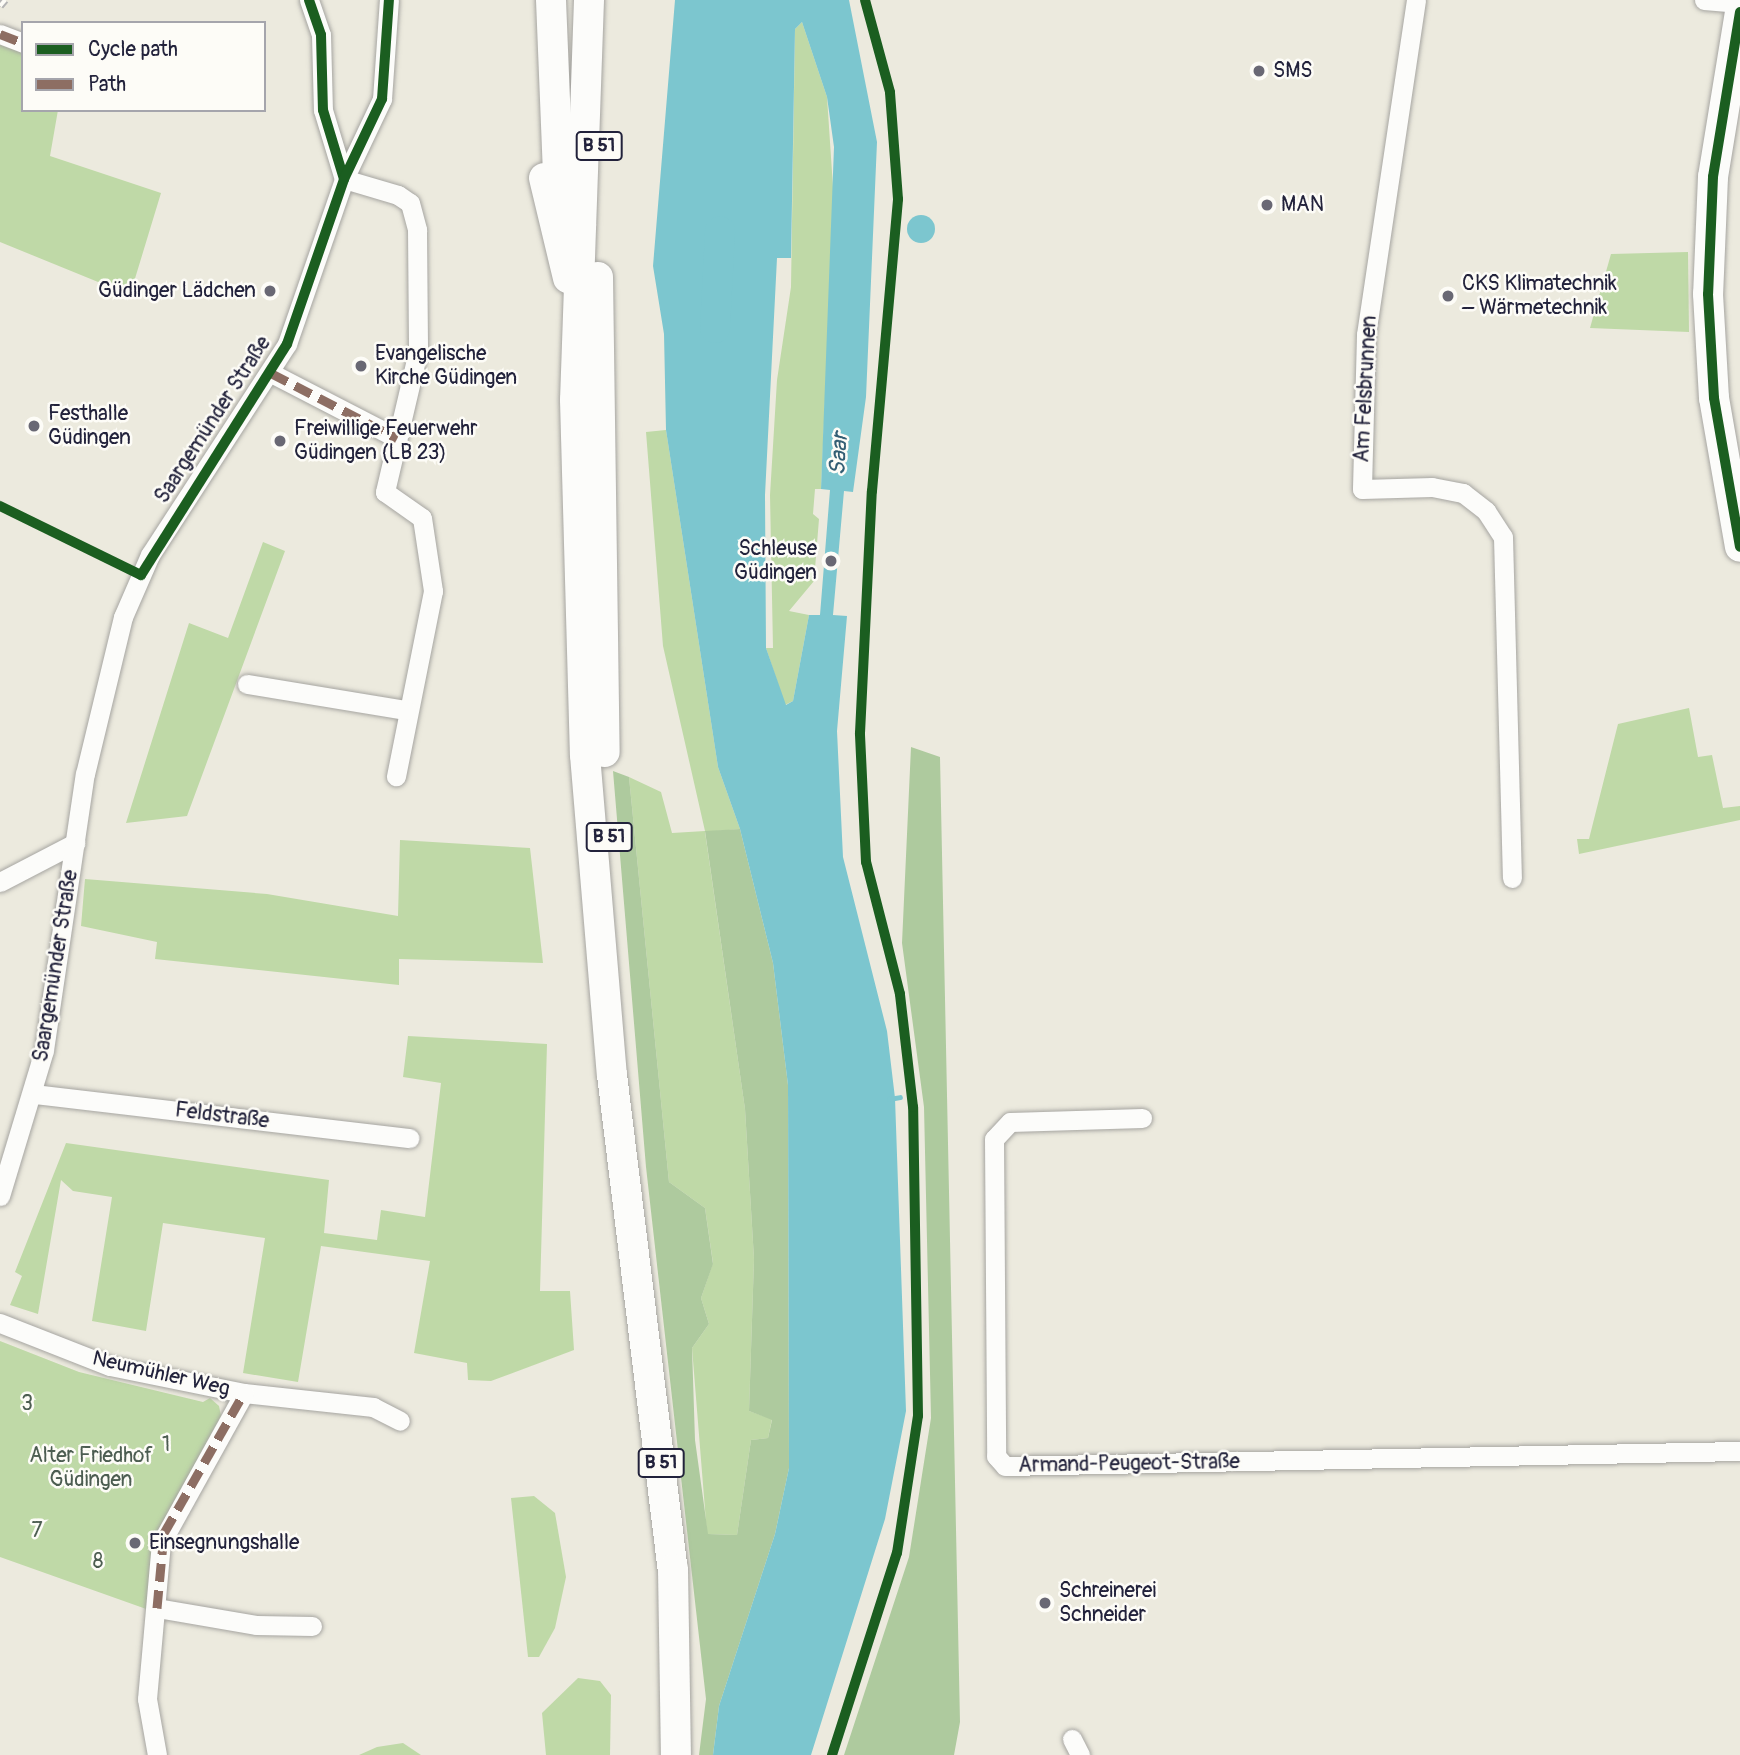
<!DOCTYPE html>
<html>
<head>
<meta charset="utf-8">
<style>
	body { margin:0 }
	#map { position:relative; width:1740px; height:1755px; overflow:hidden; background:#eceade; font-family:Pangolin,sans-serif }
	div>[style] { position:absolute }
	.green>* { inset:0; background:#bfd9a7 }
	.forest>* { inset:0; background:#aeca9e }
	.water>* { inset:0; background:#7cc6cf }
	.round { border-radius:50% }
	.stream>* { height:5px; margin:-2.5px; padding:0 2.5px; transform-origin:2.5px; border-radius:2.5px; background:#7cc6cf }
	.river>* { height:30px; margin:-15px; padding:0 15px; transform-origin:15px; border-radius:15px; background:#7cc6cf }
	.roads { filter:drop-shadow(0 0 2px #a6a5a1) drop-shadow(0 0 2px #a6a5a1) }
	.street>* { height:19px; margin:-9.5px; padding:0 9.5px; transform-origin:9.5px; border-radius:9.5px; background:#fcfcfa }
	.primary>* { height:30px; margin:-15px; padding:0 15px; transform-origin:15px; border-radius:15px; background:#fcfcfa }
	.rail>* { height:8px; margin-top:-4px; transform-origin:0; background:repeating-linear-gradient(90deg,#fdfcf7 0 16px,#b4b4b5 0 32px); box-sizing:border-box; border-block:2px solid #b4b4b5 }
	.quiet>* { height:9px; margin-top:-4.5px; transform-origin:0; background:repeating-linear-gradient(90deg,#8d6e63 0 18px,transparent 0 27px) }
	.cycleway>* { height:10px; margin:-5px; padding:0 5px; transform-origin:5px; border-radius:5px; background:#1b5e20 }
	.dots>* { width:19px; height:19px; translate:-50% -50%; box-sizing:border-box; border:4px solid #fdfcf7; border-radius:50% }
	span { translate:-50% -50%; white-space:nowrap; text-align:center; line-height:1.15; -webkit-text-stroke:5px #fdfcf7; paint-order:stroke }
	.shield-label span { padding:2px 5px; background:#fdfcf7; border:2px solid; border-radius:5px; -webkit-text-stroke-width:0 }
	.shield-label { font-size:19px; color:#22223b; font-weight:700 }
	.poi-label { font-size:21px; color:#22223b }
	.left { translate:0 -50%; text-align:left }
	.right { translate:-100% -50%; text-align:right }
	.street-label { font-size:21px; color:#22223b }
	.park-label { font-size:21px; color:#4c5d51 }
	.water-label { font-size:23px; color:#335e74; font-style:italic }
	.legend { position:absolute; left:21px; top:21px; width:245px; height:91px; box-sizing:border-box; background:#fdfcf7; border:2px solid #a5a5ac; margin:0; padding:9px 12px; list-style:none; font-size:21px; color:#22223b }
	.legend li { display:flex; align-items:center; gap:14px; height:35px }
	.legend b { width:35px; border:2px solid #a5a5ac }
</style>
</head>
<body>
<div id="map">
	<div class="green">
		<div style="clip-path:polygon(802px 22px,827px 97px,834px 202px,821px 489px,815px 489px,813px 514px,819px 519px,814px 581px,789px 611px,809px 615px,793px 701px,785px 705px,766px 648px,773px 648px,770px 495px,777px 380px,791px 287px,795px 29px)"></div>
		<div style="clip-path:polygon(0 41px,23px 50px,23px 110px,58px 110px,50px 156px,161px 193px,130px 295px,0 242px)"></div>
		<div style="clip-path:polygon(1688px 252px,1689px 332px,1590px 328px,1611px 254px)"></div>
		<div style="clip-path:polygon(666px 430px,718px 767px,740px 829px,705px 832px,745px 1109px,754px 1259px,749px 1411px,772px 1419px,768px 1438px,751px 1440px,737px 1535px,707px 1534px,692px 1348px,709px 1324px,701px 1298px,713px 1263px,705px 1208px,669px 1182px,629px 777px,661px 792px,672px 833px,705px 831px,663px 646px,646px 432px)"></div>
		<div style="clip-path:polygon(263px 542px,285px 551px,187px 816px,126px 823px,189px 623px,228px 638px)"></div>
		<div style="clip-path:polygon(1689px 708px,1698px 757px,1712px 755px,1723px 808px,1740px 806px,1740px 820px,1579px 854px,1577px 839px,1589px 839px,1618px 724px)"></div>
		<div style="clip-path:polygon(400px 840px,530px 848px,543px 963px,399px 959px,399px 985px,155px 959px,157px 942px,81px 926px,85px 879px,267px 894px,398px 916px)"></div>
		<div style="clip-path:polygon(408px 1036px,547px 1044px,540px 1291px,570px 1291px,574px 1350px,491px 1381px,468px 1380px,467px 1363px,414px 1353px,430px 1261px,321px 1246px,298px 1382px,243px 1373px,265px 1238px,163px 1223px,146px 1331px,92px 1321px,112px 1197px,73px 1191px,61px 1180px,38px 1314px,10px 1305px,22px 1276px,15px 1272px,66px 1143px,329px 1180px,324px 1233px,377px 1240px,381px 1210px,425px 1217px,441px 1083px,403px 1077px)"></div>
		<div style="clip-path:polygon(0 1341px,79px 1372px,203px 1402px,210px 1398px,219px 1406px,221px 1416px,156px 1536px,149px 1610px,0 1557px)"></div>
		<div style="clip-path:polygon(534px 1496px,555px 1513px,566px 1577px,555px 1628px,539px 1657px,528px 1657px,511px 1498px)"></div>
		<div style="clip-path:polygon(578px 1678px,600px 1681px,611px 1695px,610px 1755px,546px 1755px,542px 1713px)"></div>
		<div style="clip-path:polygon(403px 1743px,421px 1755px,359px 1755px,377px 1747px)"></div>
	</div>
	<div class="forest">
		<div style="clip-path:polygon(911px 747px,940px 757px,960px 1722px,954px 1755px,844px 1755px,909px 1557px,931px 1418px,924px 1107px,902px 943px)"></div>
		<div style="clip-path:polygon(613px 771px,629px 777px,669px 1182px,705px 1208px,713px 1264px,701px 1298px,709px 1324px,692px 1348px,695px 1440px,708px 1534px,737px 1535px,751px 1440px,768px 1438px,772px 1420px,749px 1411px,754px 1259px,745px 1109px,705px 831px,740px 829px,773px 963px,788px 1085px,789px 1468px,775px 1534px,719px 1706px,713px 1755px,699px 1755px,706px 1699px,646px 1167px)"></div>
	</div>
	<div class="water">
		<div style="clip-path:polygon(evenodd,675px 0,849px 0,877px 142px,866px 397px,853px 492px,844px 491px,833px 615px,847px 616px,837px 731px,843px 857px,887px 1031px,895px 1098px,906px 1411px,885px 1519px,811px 1755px,713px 1755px,719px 1706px,775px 1534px,789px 1468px,788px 1085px,773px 963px,740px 829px,718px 767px,666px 430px,664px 334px,653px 266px,675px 0,802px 22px,827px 97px,834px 147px,821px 489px,830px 490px,820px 615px,809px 615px,793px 701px,786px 705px,766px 648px,765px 495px,777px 258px,791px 258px,795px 29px,802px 22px)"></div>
		<div class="round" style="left:907px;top:215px;width:28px;height:28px"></div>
	</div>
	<div class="stream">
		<div style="left:889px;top:1099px;width:11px;rotate:-10deg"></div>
	</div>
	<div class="river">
		<div style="left:715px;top:328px;width:97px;rotate:-87deg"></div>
	</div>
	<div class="roads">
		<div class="street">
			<div style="left:309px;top:0;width:37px;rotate:71deg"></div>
			<div style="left:321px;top:35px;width:75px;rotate:88.5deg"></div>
			<div style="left:323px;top:110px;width:72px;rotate:73.1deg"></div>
			<div style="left:1416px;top:0;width:339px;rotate:98.5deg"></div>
			<div style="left:1366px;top:335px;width:154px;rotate:91.5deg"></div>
			<div style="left:1362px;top:489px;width:70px;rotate:-1.6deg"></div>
			<div style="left:1432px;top:487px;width:32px;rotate:11deg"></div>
			<div style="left:1463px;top:493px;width:29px;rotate:38deg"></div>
			<div style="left:1486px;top:511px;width:31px;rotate:57deg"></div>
			<div style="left:1503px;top:537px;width:341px;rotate:88.5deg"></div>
			<div style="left:1704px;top:0;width:36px;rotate:5deg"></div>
			<div style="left:0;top:34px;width:25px;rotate:21deg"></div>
			<div style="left:344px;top:179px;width:56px;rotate:16.5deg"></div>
			<div style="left:398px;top:195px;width:14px;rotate:34deg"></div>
			<div style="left:410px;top:203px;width:28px;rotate:75deg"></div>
			<div style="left:417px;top:230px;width:121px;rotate:89.5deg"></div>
			<div style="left:418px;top:351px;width:145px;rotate:103.2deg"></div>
			<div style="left:385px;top:492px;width:45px;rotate:35.1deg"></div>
			<div style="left:422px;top:518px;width:74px;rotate:81.4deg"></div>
			<div style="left:433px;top:591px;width:189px;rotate:101.3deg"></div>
			<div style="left:271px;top:373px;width:142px;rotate:27.3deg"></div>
			<div style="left:247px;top:684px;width:161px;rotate:9.3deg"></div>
			<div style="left:0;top:882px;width:85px;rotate:-27.5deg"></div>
			<div style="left:34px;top:1094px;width:378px;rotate:6.7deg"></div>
			<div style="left:1142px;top:1118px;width:132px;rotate:178.3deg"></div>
			<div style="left:1010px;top:1122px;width:23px;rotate:133deg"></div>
			<div style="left:994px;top:1139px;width:317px;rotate:89.6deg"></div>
			<div style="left:996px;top:1456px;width:13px;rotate:48deg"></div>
			<div style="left:1005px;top:1466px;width:735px;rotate:-1.17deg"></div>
			<div style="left:0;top:1196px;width:152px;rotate:-73.2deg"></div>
			<div style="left:44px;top:1050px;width:279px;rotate:-81.6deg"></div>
			<div style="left:85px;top:774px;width:162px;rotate:-76.4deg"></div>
			<div style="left:123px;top:617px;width:68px;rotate:-66.5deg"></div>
			<div style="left:150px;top:555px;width:252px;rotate:-57deg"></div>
			<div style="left:287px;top:344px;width:175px;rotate:-70.9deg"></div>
			<div style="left:344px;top:179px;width:89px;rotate:-64.6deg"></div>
			<div style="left:382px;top:99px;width:99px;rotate:-86deg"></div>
			<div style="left:0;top:1323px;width:118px;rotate:21.4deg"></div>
			<div style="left:110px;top:1366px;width:137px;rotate:11.4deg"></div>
			<div style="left:244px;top:1393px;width:130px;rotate:6.2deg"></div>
			<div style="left:373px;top:1407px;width:30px;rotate:27deg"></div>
			<div style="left:157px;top:1608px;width:100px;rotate:9.7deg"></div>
			<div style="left:256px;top:1625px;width:56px;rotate:1deg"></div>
			<div style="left:1072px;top:1739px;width:18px;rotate:63deg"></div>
			<div style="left:157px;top:1755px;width:57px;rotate:-100.1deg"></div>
			<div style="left:147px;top:1699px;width:157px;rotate:-84.9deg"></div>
			<div style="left:161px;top:1543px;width:171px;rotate:-61deg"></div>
		</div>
		<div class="primary">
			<div style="left:551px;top:0;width:173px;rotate:87.7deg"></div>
			<div style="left:558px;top:173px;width:57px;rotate:66.1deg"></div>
			<div style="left:589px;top:0;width:400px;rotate:92deg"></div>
			<div style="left:575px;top:400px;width:355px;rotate:88.4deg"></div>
			<div style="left:585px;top:755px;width:321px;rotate:85.2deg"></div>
			<div style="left:612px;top:1075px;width:498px;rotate:83deg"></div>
			<div style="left:673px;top:1569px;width:186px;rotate:89.1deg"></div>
			<div style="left:1740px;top:12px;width:167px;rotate:99.3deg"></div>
			<div style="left:1713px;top:177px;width:117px;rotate:92.4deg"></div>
			<div style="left:1708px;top:294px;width:104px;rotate:86.7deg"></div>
			<div style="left:1714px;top:398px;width:151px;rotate:80.1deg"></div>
			<div style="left:544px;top:178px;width:103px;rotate:76.5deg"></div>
			<div style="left:598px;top:277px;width:475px;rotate:89.2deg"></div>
		</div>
	</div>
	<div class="rail">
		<div style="left:0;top:6px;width:8px;rotate:-50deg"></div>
	</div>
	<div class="quiet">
		<div style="left:0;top:34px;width:25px;rotate:21deg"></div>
		<div style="left:271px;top:373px;width:142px;rotate:27.3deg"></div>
		<div style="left:157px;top:1608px;width:75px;rotate:-84.7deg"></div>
		<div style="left:164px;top:1533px;width:161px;rotate:-60.3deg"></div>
	</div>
	<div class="cycleway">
		<div style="left:309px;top:0;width:37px;rotate:71deg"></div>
		<div style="left:321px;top:35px;width:75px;rotate:88.5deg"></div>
		<div style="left:323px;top:110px;width:72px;rotate:73.1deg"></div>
		<div style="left:1740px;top:12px;width:167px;rotate:99.3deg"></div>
		<div style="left:1713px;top:177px;width:117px;rotate:92.4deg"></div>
		<div style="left:1708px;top:294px;width:104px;rotate:86.7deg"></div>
		<div style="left:1714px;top:398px;width:151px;rotate:80.1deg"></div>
		<div style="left:0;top:506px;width:157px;rotate:26.1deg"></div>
		<div style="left:141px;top:575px;width:273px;rotate:-57.7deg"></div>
		<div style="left:287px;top:344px;width:175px;rotate:-70.9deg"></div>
		<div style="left:344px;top:179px;width:89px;rotate:-64.6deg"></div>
		<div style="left:382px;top:99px;width:99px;rotate:-86deg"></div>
		<div style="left:832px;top:1755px;width:212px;rotate:-72.2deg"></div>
		<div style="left:897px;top:1553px;width:139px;rotate:-81.3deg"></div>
		<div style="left:918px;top:1416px;width:309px;rotate:-90.9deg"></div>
		<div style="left:913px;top:1107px;width:114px;rotate:-96.6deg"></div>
		<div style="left:900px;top:994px;width:136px;rotate:-104.4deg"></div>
		<div style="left:866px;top:862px;width:129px;rotate:-92.7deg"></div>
		<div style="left:860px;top:733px;width:242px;rotate:-87.2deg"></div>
		<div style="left:872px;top:491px;width:293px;rotate:-84.9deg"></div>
		<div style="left:898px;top:199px;width:107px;rotate:-94.3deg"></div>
		<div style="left:890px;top:92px;width:95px;rotate:-105.2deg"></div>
	</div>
	<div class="dots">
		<div style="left:1259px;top:71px;background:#696874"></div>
		<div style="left:1267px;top:205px;background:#696874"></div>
		<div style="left:270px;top:291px;background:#696874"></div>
		<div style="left:1448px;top:296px;background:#696874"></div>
		<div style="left:361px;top:366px;background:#696874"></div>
		<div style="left:34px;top:426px;background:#696874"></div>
		<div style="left:280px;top:441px;background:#696874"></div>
		<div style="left:831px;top:561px;background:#696874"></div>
		<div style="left:135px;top:1543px;background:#696874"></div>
		<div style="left:1045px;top:1603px;background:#696874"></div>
	</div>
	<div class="shield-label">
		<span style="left:599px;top:146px">B 51</span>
		<span style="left:609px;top:837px">B 51</span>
		<span style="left:661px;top:1463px">B 51</span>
	</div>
	<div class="poi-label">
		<span class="left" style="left:1273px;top:71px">SMS</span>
		<span class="left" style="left:1281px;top:205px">MAN</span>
		<span class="left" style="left:1462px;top:296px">CKS Klimatechnik<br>– Wärmetechnik</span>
		<span class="right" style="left:256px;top:291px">Güdinger Lädchen</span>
		<span class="left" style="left:375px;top:366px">Evangelische<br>Kirche Güdingen</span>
		<span class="left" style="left:48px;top:426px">Festhalle<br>Güdingen</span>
		<span class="left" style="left:294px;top:441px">Freiwillige Feuerwehr<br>Güdingen (LB 23)</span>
		<span class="right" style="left:817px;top:561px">Schleuse<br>Güdingen</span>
		<span class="left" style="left:149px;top:1543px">Einsegnungshalle</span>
		<span class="left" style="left:1059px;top:1603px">Schreinerei<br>Schneider</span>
	</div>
	<div class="street-label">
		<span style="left:1366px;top:389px;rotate:-87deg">Am Felsbrunnen</span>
		<span style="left:213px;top:420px;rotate:-57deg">Saargemünder Straße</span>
		<span style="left:56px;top:966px;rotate:-81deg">Saargemünder Straße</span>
		<span style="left:222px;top:1116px;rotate:7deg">Feldstraße</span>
		<span style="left:161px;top:1374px;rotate:13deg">Neumühler Weg</span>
		<span style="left:1129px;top:1464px;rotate:-1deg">Armand-Peugeot-Straße</span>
	</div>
	<div class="park-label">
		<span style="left:27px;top:1404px">3</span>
		<span style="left:166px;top:1445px">1</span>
		<span style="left:91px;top:1468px">Alter Friedhof<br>Güdingen</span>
		<span style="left:37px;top:1531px">7</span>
		<span style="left:98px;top:1562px">8</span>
	</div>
	<div class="water-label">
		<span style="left:839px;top:454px;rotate:-86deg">Saar</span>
	</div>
	<ul class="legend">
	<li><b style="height:9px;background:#1b5e20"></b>Cycle path</li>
	<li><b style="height:9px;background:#8d6e63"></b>Path</li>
	</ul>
</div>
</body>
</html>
